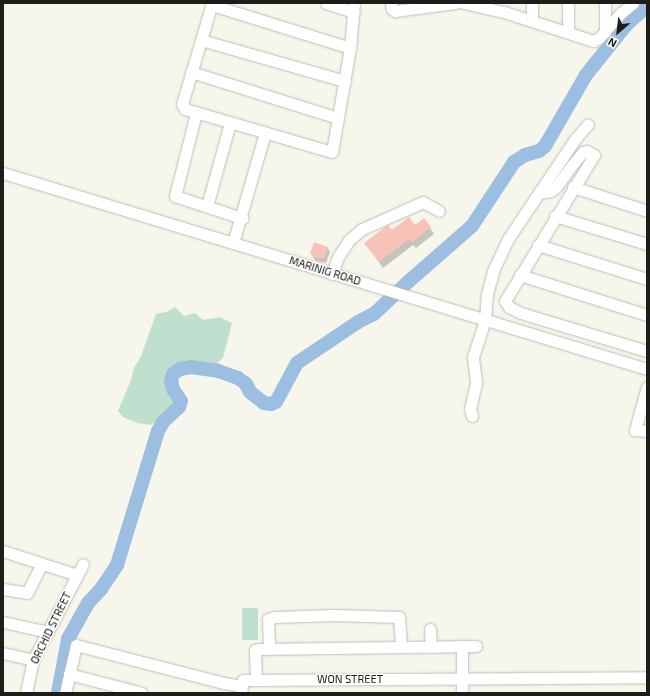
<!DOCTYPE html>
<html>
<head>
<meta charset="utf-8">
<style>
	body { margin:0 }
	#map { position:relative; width:650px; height:696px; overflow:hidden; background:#f7f6ec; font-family:"Exo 2",sans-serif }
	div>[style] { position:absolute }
	.green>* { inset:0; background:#bfe0ce; transform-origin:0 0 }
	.shadow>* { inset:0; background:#0003 }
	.river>* { height:14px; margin:-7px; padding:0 7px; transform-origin:7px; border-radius:7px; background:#9cbee1 }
	.building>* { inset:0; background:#f7c3b6 }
	.roads { filter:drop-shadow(0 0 1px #bfbdb4) drop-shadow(0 0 1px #bfbdb4) }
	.minor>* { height:11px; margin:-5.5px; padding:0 5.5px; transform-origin:5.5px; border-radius:5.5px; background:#fff }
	span { translate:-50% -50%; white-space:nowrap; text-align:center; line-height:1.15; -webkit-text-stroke:3px #fff; paint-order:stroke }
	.street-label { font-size:11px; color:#1d1d19 }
	.frame { position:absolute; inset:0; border:4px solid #1d1d19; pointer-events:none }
	.north { position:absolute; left:598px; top:12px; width:40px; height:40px; -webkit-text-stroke:3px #fff; paint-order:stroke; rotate:208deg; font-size:11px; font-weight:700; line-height:16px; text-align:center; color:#1d1d19 }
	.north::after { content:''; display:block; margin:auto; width:14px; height:18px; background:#1d1d19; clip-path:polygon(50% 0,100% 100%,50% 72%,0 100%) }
</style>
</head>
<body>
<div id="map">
	<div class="green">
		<div style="clip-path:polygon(175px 307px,184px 316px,195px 313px,203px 320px,220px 317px,232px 323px,223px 358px,216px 364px,189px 360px,177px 365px,169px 371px,165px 382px,175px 400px,175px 404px,151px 425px,137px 423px,123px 417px,118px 411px,131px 380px,134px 368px,141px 356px,156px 314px,166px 312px)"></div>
		<div style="left:242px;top:608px;width:16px;height:32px"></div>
	</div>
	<div class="shadow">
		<div style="clip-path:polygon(415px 226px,430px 228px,434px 234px,416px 248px,413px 245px,383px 268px,366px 244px,391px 232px)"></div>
		<div style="clip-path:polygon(327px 247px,330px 252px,326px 263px,316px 261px,311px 254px)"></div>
	</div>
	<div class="river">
		<div style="left:58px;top:693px;width:55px;rotate:-79.5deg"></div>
		<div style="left:68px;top:639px;width:41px;rotate:-60.9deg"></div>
		<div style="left:88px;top:603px;width:19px;rotate:-47deg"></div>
		<div style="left:101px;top:589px;width:29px;rotate:-56deg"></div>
		<div style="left:117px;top:565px;width:140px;rotate:-73deg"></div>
		<div style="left:158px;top:431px;width:10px;rotate:-61deg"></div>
		<div style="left:163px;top:422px;width:22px;rotate:-43deg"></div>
		<div style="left:179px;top:407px;width:6px;rotate:-72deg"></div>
		<div style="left:181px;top:401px;width:14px;rotate:-124deg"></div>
		<div style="left:173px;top:389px;width:8px;rotate:-104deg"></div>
		<div style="left:171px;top:381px;width:7px;rotate:-74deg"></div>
		<div style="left:173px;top:374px;width:9px;rotate:-36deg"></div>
		<div style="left:180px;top:369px;width:11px;rotate:-10deg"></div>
		<div style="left:191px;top:367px;width:27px;rotate:8deg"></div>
		<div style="left:218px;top:371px;width:21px;rotate:19deg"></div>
		<div style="left:238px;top:378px;width:10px;rotate:37deg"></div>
		<div style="left:246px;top:384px;width:9px;rotate:63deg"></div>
		<div style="left:250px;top:392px;width:18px;rotate:38deg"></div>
		<div style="left:264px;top:403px;width:7px;rotate:8deg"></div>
		<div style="left:271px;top:404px;width:5px;rotate:-22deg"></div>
		<div style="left:276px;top:402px;width:44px;rotate:-61.7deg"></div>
		<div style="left:297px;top:363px;width:73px;rotate:-33.9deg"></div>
		<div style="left:358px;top:322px;width:18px;rotate:-27deg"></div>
		<div style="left:374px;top:314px;width:47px;rotate:-43.3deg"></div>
		<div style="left:408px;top:282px;width:85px;rotate:-41.2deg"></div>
		<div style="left:472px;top:226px;width:77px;rotate:-56.7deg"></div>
		<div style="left:514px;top:162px;width:13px;rotate:-32deg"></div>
		<div style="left:525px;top:155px;width:15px;rotate:-16deg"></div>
		<div style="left:539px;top:151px;width:8px;rotate:-40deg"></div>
		<div style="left:545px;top:146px;width:82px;rotate:-60deg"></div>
		<div style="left:586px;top:75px;width:64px;rotate:-51.3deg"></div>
		<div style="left:626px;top:25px;width:28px;rotate:-42deg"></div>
	</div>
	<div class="building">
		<div style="clip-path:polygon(409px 217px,415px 225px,424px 218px,431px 227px,412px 242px,409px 239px,379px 262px,364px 243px,388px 225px,392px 230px)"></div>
		<div style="clip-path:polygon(314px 242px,328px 247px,324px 259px,316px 258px,310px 254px)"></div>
	</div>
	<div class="roads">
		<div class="minor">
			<div style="left:212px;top:3px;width:105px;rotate:106.5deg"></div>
			<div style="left:182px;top:104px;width:6px;rotate:59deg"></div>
			<div style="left:185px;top:109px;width:153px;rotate:16.3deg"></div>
			<div style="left:332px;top:152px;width:106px;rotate:-80.2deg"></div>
			<div style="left:350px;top:48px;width:45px;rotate:-84.9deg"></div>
			<div style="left:326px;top:3px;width:29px;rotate:18deg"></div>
			<div style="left:391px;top:3px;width:6px;rotate:81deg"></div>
			<div style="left:392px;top:9px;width:4px;rotate:34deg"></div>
			<div style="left:395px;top:11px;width:62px;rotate:-7.5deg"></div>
			<div style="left:464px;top:3px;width:41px;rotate:12.7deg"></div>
			<div style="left:504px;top:12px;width:94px;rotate:18deg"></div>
			<div style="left:593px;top:41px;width:7px;rotate:-27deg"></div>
			<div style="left:599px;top:38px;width:33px;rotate:-49deg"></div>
			<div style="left:621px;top:13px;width:16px;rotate:-40deg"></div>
			<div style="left:605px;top:3px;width:29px;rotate:90deg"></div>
			<div style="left:212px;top:5px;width:145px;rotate:17.3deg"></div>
			<div style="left:532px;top:21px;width:18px;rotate:-90deg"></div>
			<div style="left:568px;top:32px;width:29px;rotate:-90deg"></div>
			<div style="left:201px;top:40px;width:150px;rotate:15.9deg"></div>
			<div style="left:191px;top:72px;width:154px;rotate:17.4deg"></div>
			<div style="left:196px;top:113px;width:86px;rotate:104.2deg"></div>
			<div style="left:175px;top:196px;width:71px;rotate:18.2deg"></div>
			<div style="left:3px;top:173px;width:673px;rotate:16.93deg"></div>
			<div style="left:573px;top:187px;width:78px;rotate:18deg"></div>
			<div style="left:539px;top:193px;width:12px;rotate:-9deg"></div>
			<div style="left:551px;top:191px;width:6px;rotate:-39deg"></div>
			<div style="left:556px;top:187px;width:27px;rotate:-54deg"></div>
			<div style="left:572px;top:165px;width:17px;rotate:-50deg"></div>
			<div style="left:583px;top:152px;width:4px;rotate:-14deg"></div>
			<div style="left:587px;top:151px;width:8px;rotate:30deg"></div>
			<div style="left:594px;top:155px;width:171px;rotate:121.4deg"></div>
			<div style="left:505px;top:301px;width:7px;rotate:56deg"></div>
			<div style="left:509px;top:307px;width:13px;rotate:27deg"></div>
			<div style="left:521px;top:313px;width:132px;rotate:16.8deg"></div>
			<div style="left:207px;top:206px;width:86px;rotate:-74.5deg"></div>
			<div style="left:555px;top:216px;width:96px;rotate:16.9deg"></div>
			<div style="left:233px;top:243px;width:115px;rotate:-73.8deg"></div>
			<div style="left:538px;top:245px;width:114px;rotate:17.3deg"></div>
			<div style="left:332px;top:274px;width:18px;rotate:-71deg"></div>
			<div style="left:338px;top:257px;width:20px;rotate:-57deg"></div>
			<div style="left:349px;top:240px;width:17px;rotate:-40deg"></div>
			<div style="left:362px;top:229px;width:67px;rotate:-23.9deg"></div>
			<div style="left:423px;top:202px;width:18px;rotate:29deg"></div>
			<div style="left:520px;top:275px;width:133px;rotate:17.5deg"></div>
			<div style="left:647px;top:387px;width:45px;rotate:105.6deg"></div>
			<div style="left:635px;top:430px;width:12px;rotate:5deg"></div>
			<div style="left:472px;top:416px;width:7px;rotate:-106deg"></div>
			<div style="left:470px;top:409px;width:28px;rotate:-77deg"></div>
			<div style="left:476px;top:382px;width:25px;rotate:-97deg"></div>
			<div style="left:473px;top:357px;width:39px;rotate:-72deg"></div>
			<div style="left:485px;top:320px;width:26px;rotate:-86deg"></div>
			<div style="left:487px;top:294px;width:24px;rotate:-75deg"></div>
			<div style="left:493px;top:271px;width:35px;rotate:-65deg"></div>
			<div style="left:508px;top:239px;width:50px;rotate:-56.3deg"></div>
			<div style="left:536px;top:197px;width:71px;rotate:-55.9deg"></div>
			<div style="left:576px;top:138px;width:18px;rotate:-49deg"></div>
			<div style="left:3px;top:551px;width:78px;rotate:18deg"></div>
			<div style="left:3px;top:589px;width:24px;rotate:9deg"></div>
			<div style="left:27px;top:593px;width:33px;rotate:-63deg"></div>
			<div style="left:3px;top:622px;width:46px;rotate:12.5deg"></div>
			<div style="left:430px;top:629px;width:18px;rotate:87deg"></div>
			<div style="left:462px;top:646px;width:47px;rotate:90deg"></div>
			<div style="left:269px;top:648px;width:29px;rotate:-92deg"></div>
			<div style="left:268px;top:619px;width:7px;rotate:-16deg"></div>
			<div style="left:275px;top:617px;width:59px;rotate:-1.9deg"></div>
			<div style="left:334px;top:615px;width:65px;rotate:1.8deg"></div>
			<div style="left:399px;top:617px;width:30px;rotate:86deg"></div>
			<div style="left:3px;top:653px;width:31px;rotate:13deg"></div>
			<div style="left:69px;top:674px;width:75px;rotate:14.6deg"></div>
			<div style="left:256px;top:680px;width:30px;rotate:-92deg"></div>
			<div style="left:255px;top:650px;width:4px;rotate:-14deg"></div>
			<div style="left:259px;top:649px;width:217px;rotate:-0.8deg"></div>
			<div style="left:26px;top:693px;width:34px;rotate:-78deg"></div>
			<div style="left:33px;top:660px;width:108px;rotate:-62.5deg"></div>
			<div style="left:65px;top:693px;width:49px;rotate:-77.1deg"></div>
			<div style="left:76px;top:645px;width:153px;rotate:14.4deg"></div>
			<div style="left:224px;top:683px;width:17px;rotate:10deg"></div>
			<div style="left:241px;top:693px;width:13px;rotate:-81deg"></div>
			<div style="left:243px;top:680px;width:13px"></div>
			<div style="left:256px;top:680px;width:391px;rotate:-0.4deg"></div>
		</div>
	</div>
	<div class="street-label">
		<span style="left:325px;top:271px;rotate:17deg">MARINIG ROAD</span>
		<span style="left:51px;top:628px;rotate:-64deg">ORCHID STREET</span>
		<span style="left:350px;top:679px">WON STREET</span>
	</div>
	<div class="frame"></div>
	<div class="north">N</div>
</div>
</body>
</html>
